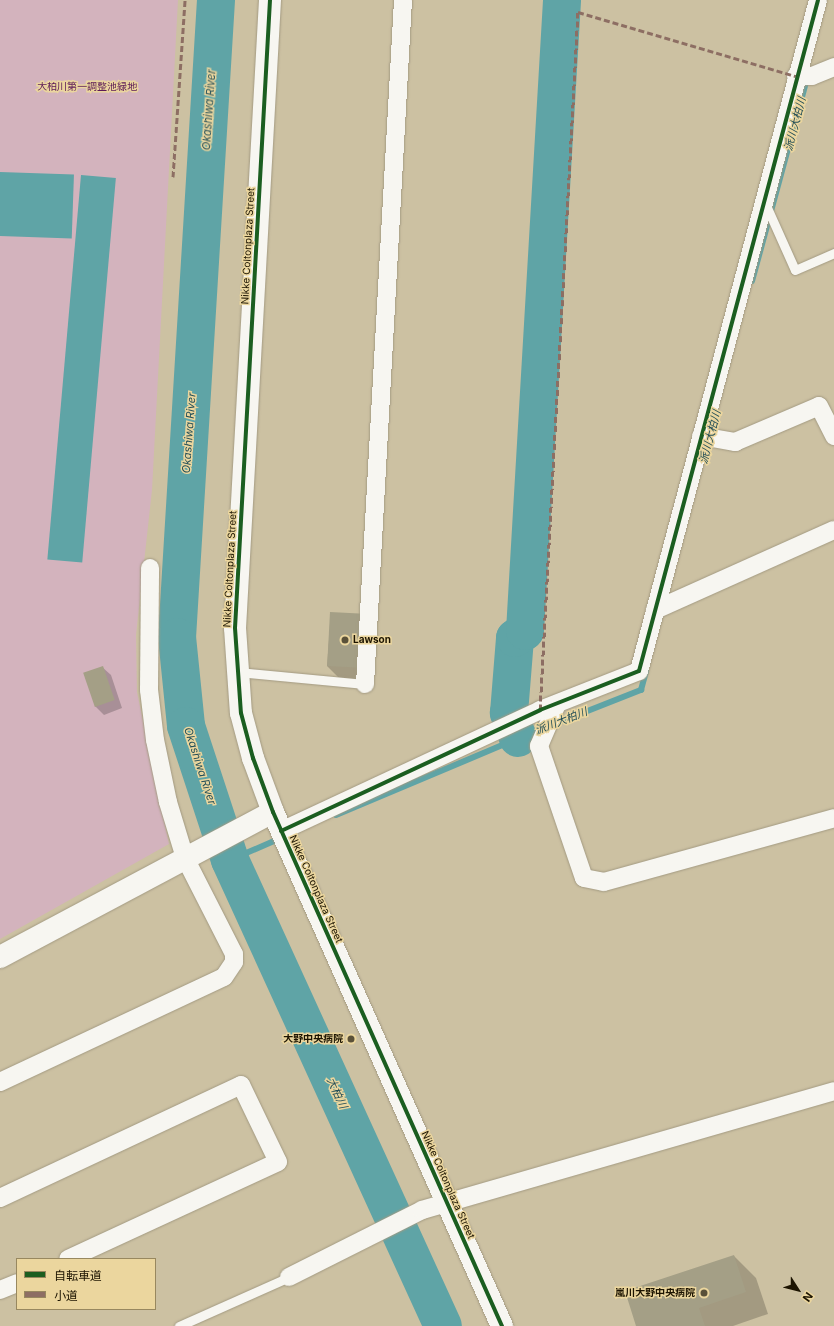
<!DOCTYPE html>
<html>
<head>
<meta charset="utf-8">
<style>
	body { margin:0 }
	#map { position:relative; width:834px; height:1326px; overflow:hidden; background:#ccc1a2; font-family:Inter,"Noto Sans JP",sans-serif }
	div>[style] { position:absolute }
	.green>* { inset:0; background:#d3b3bd }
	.water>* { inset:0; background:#5fa4a6; transform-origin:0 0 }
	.shadow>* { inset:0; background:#0003 }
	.stream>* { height:6px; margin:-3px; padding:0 3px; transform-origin:3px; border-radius:3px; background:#5fa4a6 }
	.river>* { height:38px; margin:-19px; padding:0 19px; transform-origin:19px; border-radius:19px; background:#5fa4a6 }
	.building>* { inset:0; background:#a49f86; transform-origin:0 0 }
	.roads { filter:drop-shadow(0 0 1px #a39a82) drop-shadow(0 0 1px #a39a82) }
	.service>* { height:9px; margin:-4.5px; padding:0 4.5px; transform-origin:4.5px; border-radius:4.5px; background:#f7f6f1 }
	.minor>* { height:18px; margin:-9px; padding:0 9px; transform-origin:9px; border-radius:9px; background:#f7f6f1 }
	.tertiary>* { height:22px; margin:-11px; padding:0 11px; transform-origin:11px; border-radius:11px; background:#f7f6f1 }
	.quiet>* { height:3px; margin-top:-1.5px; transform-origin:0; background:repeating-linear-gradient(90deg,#8d6e63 0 6px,transparent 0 9px) }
	.cycleway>* { height:4px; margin:-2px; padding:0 2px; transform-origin:2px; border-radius:2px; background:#1b5e20 }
	.dots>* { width:11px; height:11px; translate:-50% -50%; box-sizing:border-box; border:2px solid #ebd69e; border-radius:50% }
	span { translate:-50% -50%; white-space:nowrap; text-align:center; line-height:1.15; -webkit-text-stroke:3px #ebd69e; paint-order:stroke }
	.park-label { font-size:10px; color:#5b1957 }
	.street-label { font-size:10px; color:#1c1401 }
	.poi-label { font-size:10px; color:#1c1401; font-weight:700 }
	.left { translate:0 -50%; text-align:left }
	.right { translate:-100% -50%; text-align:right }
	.water-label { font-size:11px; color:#255058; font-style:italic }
	.legend { position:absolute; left:16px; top:1258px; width:140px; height:52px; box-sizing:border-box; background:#ebd69e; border:1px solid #98885f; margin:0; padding:5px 7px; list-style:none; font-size:12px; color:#1c1401 }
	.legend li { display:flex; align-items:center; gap:8px; height:20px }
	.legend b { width:20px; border:1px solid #98885f }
	.north { position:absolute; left:778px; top:1270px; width:40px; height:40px; -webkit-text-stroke:3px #ebd69e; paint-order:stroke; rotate:126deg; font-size:11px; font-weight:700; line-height:16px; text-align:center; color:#1c1401 }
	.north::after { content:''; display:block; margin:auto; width:14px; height:18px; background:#1c1401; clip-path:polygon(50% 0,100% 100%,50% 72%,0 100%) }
</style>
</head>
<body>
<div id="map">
	<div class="green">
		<div style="clip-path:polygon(0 0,178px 0,152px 490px,136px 635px,137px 692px,169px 844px,0 939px)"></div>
	</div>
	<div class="water">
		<div style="left:0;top:172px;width:74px;height:64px;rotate:2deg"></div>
		<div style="left:81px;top:175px;width:35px;height:386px;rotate:5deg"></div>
	</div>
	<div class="shadow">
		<div style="clip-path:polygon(331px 613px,372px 681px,339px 678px,327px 666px)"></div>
		<div style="clip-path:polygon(102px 667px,111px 675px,122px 708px,104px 715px,95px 706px)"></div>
		<div style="clip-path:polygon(734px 1256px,756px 1278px,768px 1314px,733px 1326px,637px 1326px)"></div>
	</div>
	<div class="stream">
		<div style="left:752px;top:281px;width:209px;rotate:-74.8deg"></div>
		<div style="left:552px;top:725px;width:96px;rotate:-21.5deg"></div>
		<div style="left:641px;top:690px;width:20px;rotate:-75deg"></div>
		<div style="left:336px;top:815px;width:225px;rotate:-22.8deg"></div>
		<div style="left:230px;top:860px;width:56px;rotate:-23.3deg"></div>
	</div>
	<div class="river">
		<div style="left:216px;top:0;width:638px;rotate:93.5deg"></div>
		<div style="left:177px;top:637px;width:89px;rotate:84.2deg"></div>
		<div style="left:186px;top:726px;width:141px;rotate:71.8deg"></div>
		<div style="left:230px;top:860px;width:512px;rotate:65.44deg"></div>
		<div style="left:518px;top:738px;width:27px;rotate:-110deg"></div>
		<div style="left:509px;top:713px;width:75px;rotate:-85.4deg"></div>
		<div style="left:515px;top:638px;width:12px;rotate:-35deg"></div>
		<div style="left:525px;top:631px;width:632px;rotate:-86.64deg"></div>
	</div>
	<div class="building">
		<div style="left:330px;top:612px;width:34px;height:54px;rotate:3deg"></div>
		<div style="left:103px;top:666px;width:36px;height:21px;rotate:71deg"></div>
		<div style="clip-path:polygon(734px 1255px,746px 1292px,699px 1308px,705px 1326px,636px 1326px,625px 1291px)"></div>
	</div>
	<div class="roads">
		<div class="service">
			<div style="left:765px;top:203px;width:73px;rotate:65.9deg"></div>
			<div style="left:795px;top:270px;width:43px;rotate:-23.6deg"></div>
			<div style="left:237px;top:672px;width:129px;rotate:5.4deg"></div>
			<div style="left:179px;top:1326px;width:120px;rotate:-24deg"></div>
		</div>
		<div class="minor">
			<div style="left:796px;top:76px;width:16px"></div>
			<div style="left:812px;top:76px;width:24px;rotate:-22deg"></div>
			<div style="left:701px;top:436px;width:35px;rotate:10deg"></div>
			<div style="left:735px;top:442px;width:91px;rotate:-23.2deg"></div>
			<div style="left:819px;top:406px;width:34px;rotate:63deg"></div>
			<div style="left:655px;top:610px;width:196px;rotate:-24.1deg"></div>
			<div style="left:365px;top:684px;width:685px;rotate:-86.82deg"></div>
			<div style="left:557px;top:704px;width:46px;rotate:113.2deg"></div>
			<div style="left:539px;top:746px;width:139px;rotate:71.2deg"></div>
			<div style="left:584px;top:878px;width:20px;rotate:11deg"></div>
			<div style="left:604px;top:882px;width:239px;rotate:-15.5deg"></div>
			<div style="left:281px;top:831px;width:286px;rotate:-25deg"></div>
			<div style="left:540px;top:710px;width:106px;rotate:-21.5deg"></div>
			<div style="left:639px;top:671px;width:694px;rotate:-75.06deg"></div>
			<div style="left:0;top:1082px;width:247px;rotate:-25.1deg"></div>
			<div style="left:224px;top:977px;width:18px;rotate:-56deg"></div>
			<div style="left:234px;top:962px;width:8px;rotate:-90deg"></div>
			<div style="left:234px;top:954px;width:108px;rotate:-117deg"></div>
			<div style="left:185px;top:858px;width:59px;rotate:-106.9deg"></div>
			<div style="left:168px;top:802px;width:63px;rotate:-101.8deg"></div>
			<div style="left:155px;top:740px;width:50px;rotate:-96.8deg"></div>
			<div style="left:149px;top:690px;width:122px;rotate:-89.5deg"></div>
			<div style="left:0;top:1198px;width:266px;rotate:-25.1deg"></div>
			<div style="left:241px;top:1085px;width:85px;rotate:64.3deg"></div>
			<div style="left:278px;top:1162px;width:231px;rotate:155.2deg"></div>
			<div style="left:289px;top:1277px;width:149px;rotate:-26.7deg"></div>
			<div style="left:422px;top:1210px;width:429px;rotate:-16.1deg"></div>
			<div style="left:0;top:1290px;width:18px;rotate:-22deg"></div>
		</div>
		<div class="tertiary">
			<div style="left:270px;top:0;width:629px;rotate:93.19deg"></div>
			<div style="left:235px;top:628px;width:85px;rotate:86deg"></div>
			<div style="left:241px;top:713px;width:47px;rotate:75.1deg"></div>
			<div style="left:253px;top:758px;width:58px;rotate:69.7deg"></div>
			<div style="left:273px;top:812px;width:563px;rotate:65.99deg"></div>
			<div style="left:0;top:957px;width:309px;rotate:-28deg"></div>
		</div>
	</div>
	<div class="quiet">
		<div style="left:173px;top:177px;width:177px;rotate:-86.1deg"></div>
		<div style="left:540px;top:710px;width:699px;rotate:-86.88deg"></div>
		<div style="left:578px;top:12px;width:227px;rotate:16.4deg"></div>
	</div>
	<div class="cycleway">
		<div style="left:270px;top:0;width:629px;rotate:93.19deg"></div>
		<div style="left:235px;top:628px;width:85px;rotate:86deg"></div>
		<div style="left:241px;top:713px;width:47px;rotate:75.1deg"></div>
		<div style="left:253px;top:758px;width:58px;rotate:69.7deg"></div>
		<div style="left:273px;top:812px;width:563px;rotate:65.99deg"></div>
		<div style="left:281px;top:831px;width:286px;rotate:-25deg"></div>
		<div style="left:540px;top:710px;width:106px;rotate:-21.5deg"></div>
		<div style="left:639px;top:671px;width:694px;rotate:-75.06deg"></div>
	</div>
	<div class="dots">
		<div style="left:345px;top:640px;background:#5a5139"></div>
		<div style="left:351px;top:1039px;background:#5a5139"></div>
		<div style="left:704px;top:1293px;background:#5a5139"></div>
	</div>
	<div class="park-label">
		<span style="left:87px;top:87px">大柏川第一調整池緑地</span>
	</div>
	<div class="street-label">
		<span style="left:248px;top:246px;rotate:-87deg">Nikke Coltonplaza Street</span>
		<span style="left:230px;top:569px;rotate:-87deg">Nikke Coltonplaza Street</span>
		<span style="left:316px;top:889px;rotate:66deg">Nikke Coltonplaza Street</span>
		<span style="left:448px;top:1185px;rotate:66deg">Nikke Coltonplaza Street</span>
	</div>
	<div class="poi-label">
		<span class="left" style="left:353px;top:640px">Lawson</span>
		<span class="right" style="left:343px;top:1039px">大野中央病院</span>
		<span class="right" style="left:695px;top:1293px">嵐川大野中央病院</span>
	</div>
	<div class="water-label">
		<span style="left:209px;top:110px;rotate:-86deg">Okashiwa River</span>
		<span style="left:795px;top:124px;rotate:-75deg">派川大柏川</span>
		<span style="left:189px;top:433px;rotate:-86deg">Okashiwa River</span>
		<span style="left:710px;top:437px;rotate:-75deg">派川大柏川</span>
		<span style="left:561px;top:721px;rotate:-21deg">派川大柏川</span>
		<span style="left:200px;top:766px;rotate:72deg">Okashiwa River</span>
		<span style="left:337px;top:1093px;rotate:65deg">大柏川</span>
	</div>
	<ul class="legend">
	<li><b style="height:5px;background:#1b5e20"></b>自転車道</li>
	<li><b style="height:5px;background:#8d6e63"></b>小道</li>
	</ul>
	<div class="north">N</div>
</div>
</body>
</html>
